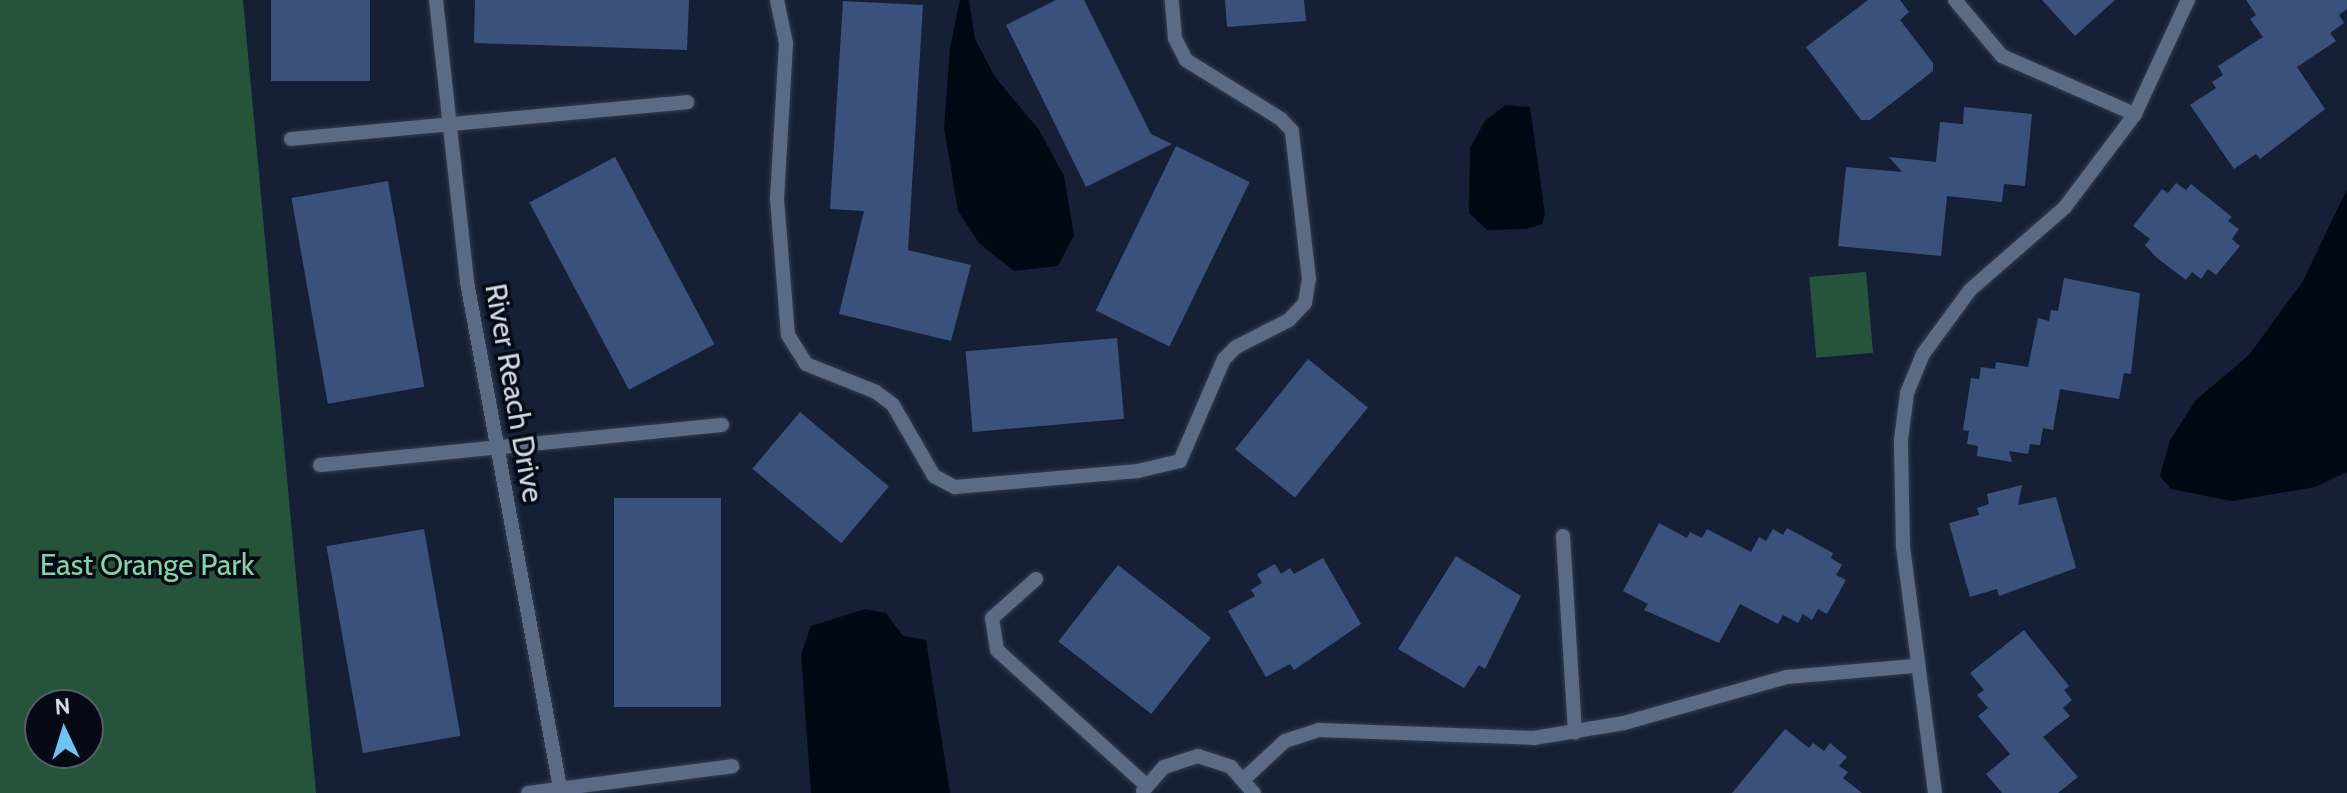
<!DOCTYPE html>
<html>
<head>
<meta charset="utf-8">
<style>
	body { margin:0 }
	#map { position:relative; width:2347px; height:793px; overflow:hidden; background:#152036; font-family:Cabin,sans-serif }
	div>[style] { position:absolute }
	.green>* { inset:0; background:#25543a; transform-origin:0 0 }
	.water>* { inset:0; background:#000913 }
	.building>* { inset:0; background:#3a517c; transform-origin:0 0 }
	.roads { filter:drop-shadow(0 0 2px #343b4e) drop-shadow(0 0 2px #343b4e) }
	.lane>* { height:14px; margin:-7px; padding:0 7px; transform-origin:7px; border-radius:7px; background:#5c6b85 }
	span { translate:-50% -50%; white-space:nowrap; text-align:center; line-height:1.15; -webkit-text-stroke:7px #060a14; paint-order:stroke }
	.street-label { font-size:30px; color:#d1dae8 }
	.park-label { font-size:30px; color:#81d5a5 }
	.north { position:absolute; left:24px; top:689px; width:80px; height:80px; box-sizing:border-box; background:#060a14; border:2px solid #575d69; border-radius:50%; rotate:356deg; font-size:22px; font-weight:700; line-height:32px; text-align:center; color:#d1dae8 }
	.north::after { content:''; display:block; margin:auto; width:28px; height:36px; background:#71c1f5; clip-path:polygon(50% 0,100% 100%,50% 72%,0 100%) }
</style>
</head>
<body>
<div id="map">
	<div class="green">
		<div style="clip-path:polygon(evenodd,0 0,243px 0,316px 793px,0 793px,0 0,40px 705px,88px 705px,88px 753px,40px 753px,40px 705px)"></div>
		<div style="left:1866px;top:272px;width:81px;height:57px;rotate:85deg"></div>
	</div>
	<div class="water">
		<div style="clip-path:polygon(960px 0,969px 0,975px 39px,995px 77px,1039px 130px,1064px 176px,1074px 235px,1058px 266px,1014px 271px,979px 243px,958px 211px,944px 128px,950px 47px)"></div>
		<div style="clip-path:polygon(1505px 105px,1530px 107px,1545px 214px,1542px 224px,1526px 229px,1487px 230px,1469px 213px,1470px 148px,1485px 121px)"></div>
		<div style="clip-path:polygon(2347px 189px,2347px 472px,2315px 487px,2232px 501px,2171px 489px,2160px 476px,2170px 440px,2196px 400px,2249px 355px,2303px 281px)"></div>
		<div style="clip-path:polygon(865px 609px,886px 613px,903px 636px,926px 640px,950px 793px,811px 793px,801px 654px,811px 626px)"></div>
	</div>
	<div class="building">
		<div style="left:271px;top:0;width:99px;height:81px"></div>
		<div style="clip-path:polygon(475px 0,689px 0,687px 50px,474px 43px)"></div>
		<div style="clip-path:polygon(1056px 0,1084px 0,1151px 134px,1172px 144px,1086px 187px,1006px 25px)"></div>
		<div style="clip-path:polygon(1225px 0,1304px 0,1306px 21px,1227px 27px)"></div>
		<div style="clip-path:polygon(1868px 0,1900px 0,1909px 12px,1900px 20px,1933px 63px,1933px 71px,1870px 120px,1861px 120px,1806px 47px)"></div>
		<div style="clip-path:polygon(2042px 0,2115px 0,2075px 36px)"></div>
		<div style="clip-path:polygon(2246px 0,2347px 0,2347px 9px,2339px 15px,2344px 23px,2330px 33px,2336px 41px,2297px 67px,2325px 109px,2260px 159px,2256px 154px,2234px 169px,2190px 105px,2216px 88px,2212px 82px,2223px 75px,2218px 66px,2263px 37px,2250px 19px,2256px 15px)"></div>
		<div style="clip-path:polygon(843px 1px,923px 5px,908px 250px,971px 265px,951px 341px,839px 314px,864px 211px,830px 209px)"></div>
		<div style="clip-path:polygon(1964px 107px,2032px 114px,2025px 186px,2004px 184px,2002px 202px,1947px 196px,1941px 256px,1838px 246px,1846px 167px,1902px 172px,1889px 157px,1936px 162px,1940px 122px,1963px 124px)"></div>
		<div style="left:1176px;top:146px;width:82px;height:183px;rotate:26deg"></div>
		<div style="left:615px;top:157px;width:212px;height:97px;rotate:62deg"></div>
		<div style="left:388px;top:181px;width:209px;height:98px;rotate:80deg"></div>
		<div style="clip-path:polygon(2176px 183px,2186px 190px,2191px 184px,2232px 217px,2228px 221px,2239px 229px,2232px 239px,2240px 246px,2216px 275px,2208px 269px,2201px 279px,2192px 272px,2186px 280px,2157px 258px,2145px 245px,2150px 239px,2133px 226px,2162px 189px,2168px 193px)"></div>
		<div style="clip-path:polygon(2064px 278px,2140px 293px,2131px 374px,2124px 373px,2119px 399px,2060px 389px,2053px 430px,2043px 428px,2040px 445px,2030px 444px,2028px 454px,2009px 451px,2012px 462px,1977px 456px,1978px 446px,1967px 444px,1969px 431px,1963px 430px,1971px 378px,1979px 379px,1981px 367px,1995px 369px,1996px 362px,2028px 367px,2038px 318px,2049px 321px,2051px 310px,2058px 311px)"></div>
		<div style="left:1117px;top:338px;width:81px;height:152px;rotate:85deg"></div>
		<div style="left:1308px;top:359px;width:77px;height:116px;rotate:39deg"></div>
		<div style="left:800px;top:412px;width:116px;height:74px;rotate:40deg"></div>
		<div style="clip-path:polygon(2022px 485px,2018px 505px,2056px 497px,2076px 568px,1999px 596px,1997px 589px,1970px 597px,1949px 523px,1979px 515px,1977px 508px,1989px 504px,1987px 494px)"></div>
		<div style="left:614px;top:498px;width:107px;height:209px"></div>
		<div style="clip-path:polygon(1659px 523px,1687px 538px,1690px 532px,1702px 538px,1707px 529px,1751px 552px,1759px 537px,1766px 541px,1773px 529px,1783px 535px,1787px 528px,1833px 553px,1831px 558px,1842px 565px,1836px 575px,1846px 580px,1827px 614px,1818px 609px,1812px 620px,1803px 614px,1798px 623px,1783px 615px,1778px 624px,1740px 604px,1719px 643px,1644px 610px,1648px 604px,1623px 591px)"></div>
		<div style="left:424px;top:529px;width:210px;height:99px;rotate:80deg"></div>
		<div style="clip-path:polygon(1456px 556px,1521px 596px,1485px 669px,1479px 665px,1464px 688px,1398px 649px)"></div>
		<div style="clip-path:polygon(1323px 558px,1361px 624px,1294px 670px,1290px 664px,1266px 677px,1228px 611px,1255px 596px,1251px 590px,1262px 583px,1257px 574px,1275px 564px,1281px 574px,1290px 568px,1294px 574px)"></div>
		<div style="left:1118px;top:565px;width:118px;height:97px;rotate:38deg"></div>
		<div style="clip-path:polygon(2024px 630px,2069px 686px,2064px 690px,2072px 700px,2063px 708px,2070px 716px,2043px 737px,2078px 777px,2058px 793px,2002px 793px,1986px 774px,2010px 754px,1978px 716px,1988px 708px,1977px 695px,1984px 690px,1970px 673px)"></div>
		<div style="clip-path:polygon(1785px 729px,1809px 748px,1813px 743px,1824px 751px,1830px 743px,1847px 757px,1839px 766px,1848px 772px,1843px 778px,1862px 793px,1732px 793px)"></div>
	</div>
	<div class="roads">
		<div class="lane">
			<div style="left:436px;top:0;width:284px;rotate:83.7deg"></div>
			<div style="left:467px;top:282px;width:520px;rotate:79.58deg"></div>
			<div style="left:777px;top:0;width:44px;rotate:78.2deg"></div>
			<div style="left:786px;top:43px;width:156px;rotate:93.3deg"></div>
			<div style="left:777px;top:199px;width:136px;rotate:85.4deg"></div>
			<div style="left:788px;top:335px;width:34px;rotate:58deg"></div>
			<div style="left:806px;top:364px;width:75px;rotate:21.8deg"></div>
			<div style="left:876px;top:392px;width:21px;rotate:37deg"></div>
			<div style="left:893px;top:405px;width:82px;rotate:60deg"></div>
			<div style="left:934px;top:476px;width:24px;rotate:28deg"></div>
			<div style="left:955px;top:487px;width:184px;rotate:-5deg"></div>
			<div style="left:1138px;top:471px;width:43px;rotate:-13.4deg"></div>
			<div style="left:1180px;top:461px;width:111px;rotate:-66.7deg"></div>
			<div style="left:1224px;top:359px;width:17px;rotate:-45deg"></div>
			<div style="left:1236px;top:347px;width:59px;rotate:-27deg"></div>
			<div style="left:1289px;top:320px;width:23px;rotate:-47deg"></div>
			<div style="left:1305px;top:303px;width:24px;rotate:-81deg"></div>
			<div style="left:1309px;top:279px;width:149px;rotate:-96.6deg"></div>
			<div style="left:1292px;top:131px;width:16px;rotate:-133deg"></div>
			<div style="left:1281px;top:119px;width:112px;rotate:-148.2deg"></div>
			<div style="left:1186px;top:60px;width:25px;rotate:-117deg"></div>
			<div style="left:1175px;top:38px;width:38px;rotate:-95deg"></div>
			<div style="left:1955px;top:0;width:73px;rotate:50deg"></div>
			<div style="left:2002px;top:56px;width:145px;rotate:23.6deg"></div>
			<div style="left:291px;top:139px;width:398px;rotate:-5.3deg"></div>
			<div style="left:320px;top:465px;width:404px;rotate:-5.7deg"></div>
			<div style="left:1563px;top:536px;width:197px;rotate:86.5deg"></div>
			<div style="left:1036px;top:579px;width:59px;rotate:138.4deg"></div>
			<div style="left:992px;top:618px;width:32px;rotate:81deg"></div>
			<div style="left:997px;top:650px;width:201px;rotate:42.2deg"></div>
			<div style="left:1244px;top:779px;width:56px;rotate:-42.8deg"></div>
			<div style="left:1285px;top:741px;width:36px;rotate:-18deg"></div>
			<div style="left:1319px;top:730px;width:215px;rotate:2.1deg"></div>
			<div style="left:1534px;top:738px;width:91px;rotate:-9.5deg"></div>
			<div style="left:1624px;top:723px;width:169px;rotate:-15.8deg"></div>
			<div style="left:1787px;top:677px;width:128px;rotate:-4.9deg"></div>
			<div style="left:1143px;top:791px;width:32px;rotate:-49deg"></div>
			<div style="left:1164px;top:767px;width:36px;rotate:-18deg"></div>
			<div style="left:1198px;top:756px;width:35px;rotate:18deg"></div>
			<div style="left:1231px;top:767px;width:35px;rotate:49deg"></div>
			<div style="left:528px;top:793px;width:206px;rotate:-7.5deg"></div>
			<div style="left:1935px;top:793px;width:247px;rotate:-97.4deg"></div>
			<div style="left:1903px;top:548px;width:108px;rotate:-91.1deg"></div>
			<div style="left:1901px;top:440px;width:47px;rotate:-82.7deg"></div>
			<div style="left:1907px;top:393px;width:42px;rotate:-67.7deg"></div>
			<div style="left:1923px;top:354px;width:79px;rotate:-53.7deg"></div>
			<div style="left:1970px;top:290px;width:126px;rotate:-41.1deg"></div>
			<div style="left:2065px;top:207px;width:116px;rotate:-53deg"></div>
			<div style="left:2135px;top:114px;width:126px;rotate:-65.1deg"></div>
		</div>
	</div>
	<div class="street-label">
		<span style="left:514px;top:393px;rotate:80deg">River Reach Drive</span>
	</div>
	<div class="park-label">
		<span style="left:147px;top:565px">East Orange Park</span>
	</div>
	<div class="north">N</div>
</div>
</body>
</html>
